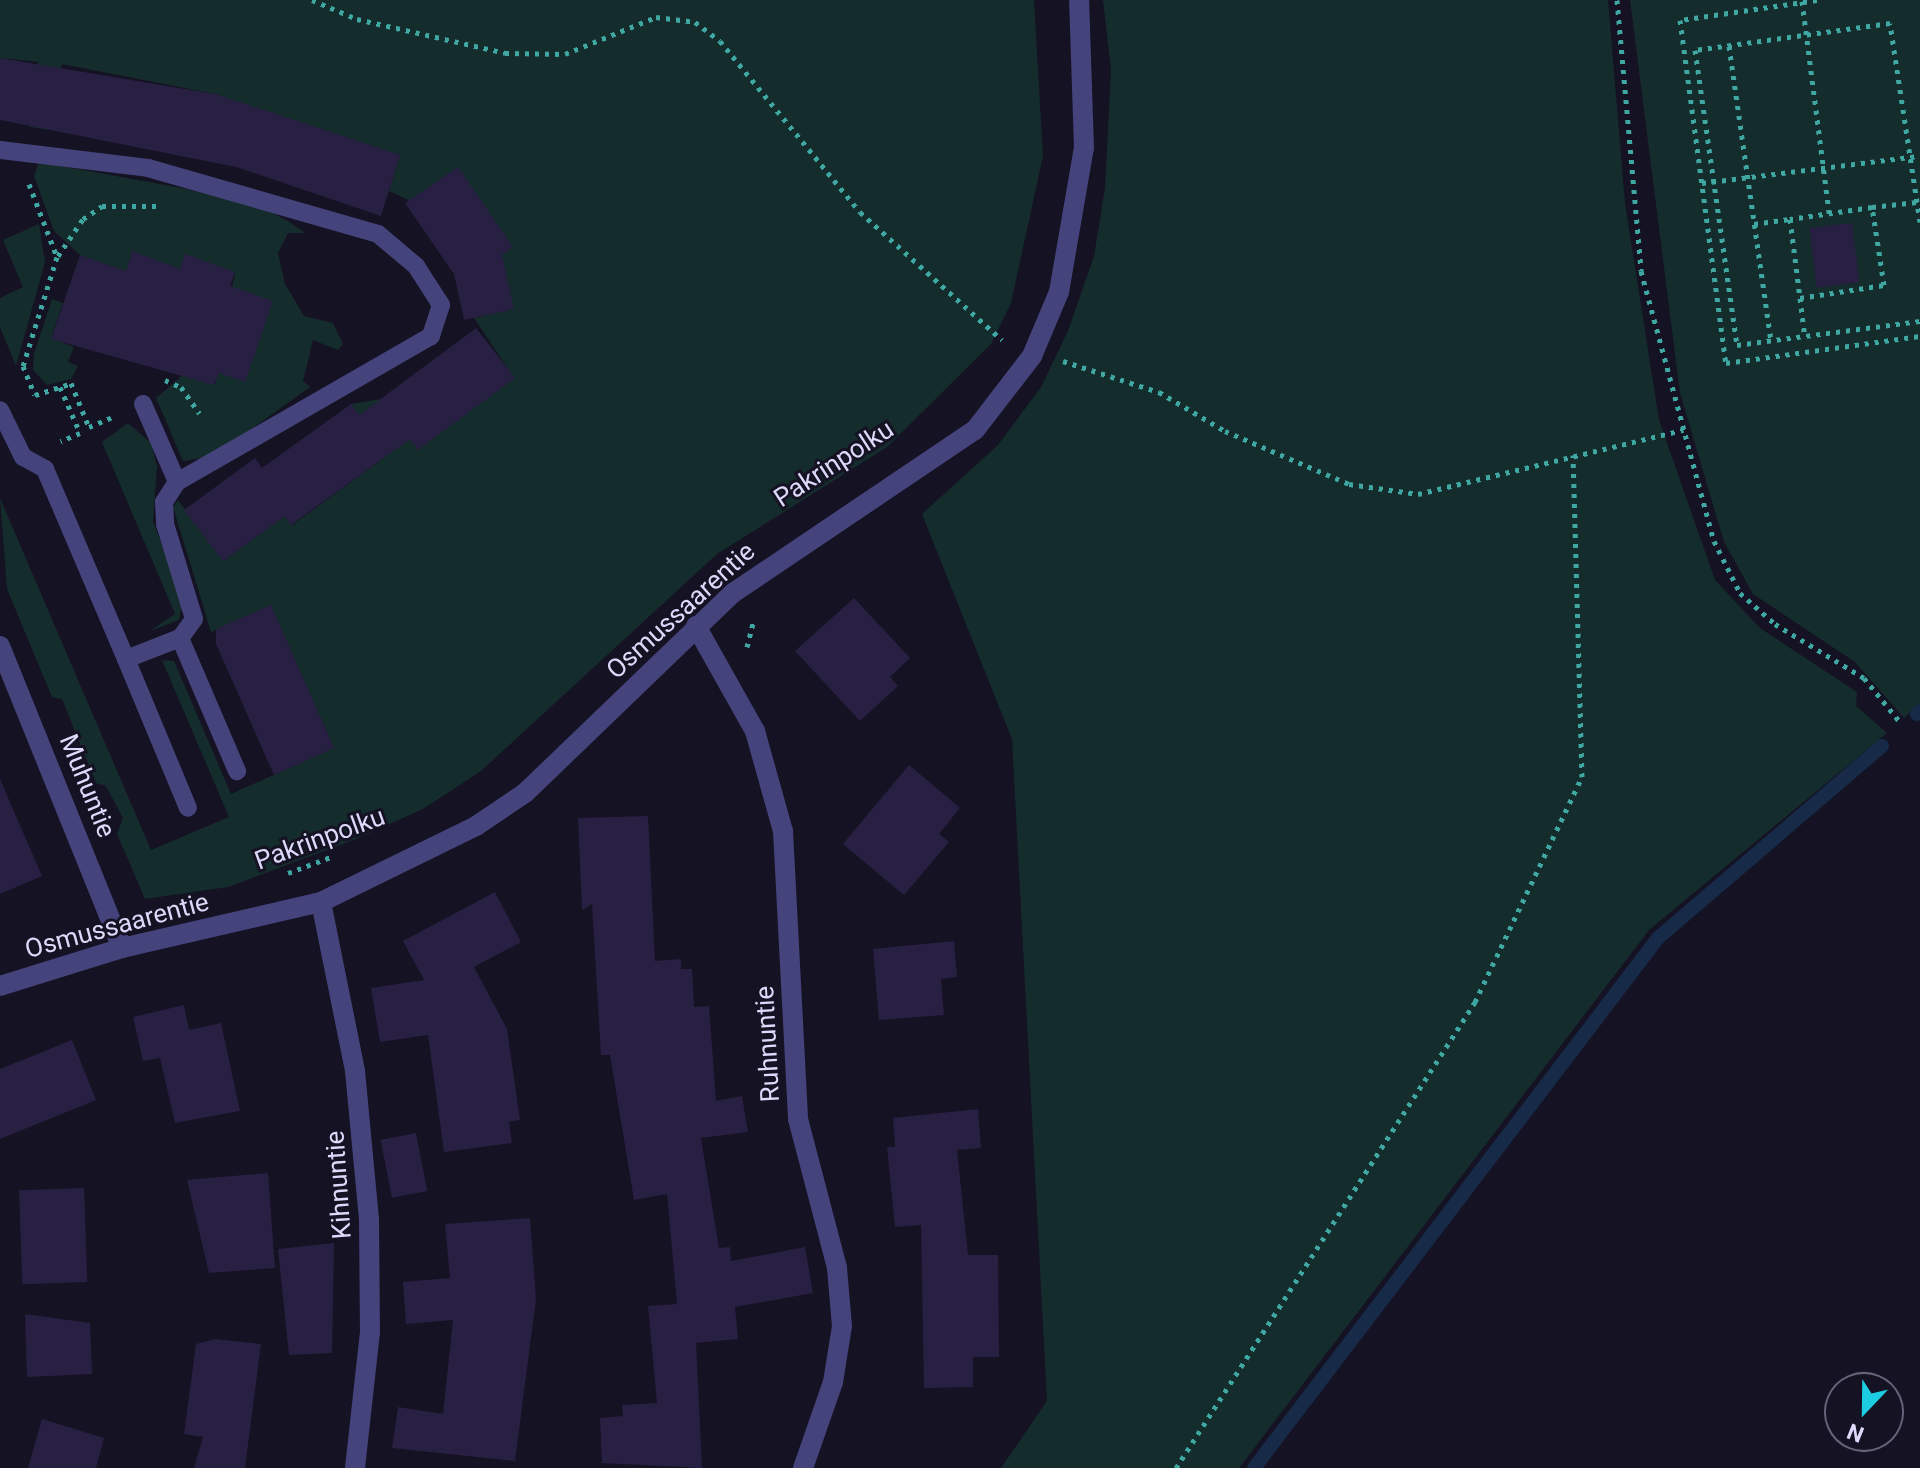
<!DOCTYPE html>
<html>
<head>
<meta charset="utf-8">
<style>
	body { margin:0 }
	#map { position:relative; width:1920px; height:1468px; overflow:hidden; background:#151223; font-family:Roboto,sans-serif }
	div>[style] { position:absolute }
	.green>* { inset:0; background:#152c2c }
	.stream>* { height:14px; margin:-7px; padding:0 7px; transform-origin:7px; border-radius:7px; background:#172a48 }
	.building>* { inset:0; background:#272042; transform-origin:0 0 }
	.path>* { height:5px; margin-top:-2.5px; transform-origin:0; background:repeating-linear-gradient(90deg,#3fa8a2 0 4px,transparent 0 10px) }
	.service>* { height:18px; margin:-9px; padding:0 9px; transform-origin:9px; border-radius:9px; background:#45437c }
	.minor>* { height:20px; margin:-10px; padding:0 10px; transform-origin:10px; border-radius:10px; background:#45437c }
	span { translate:-50% -50%; white-space:nowrap; text-align:center; line-height:1.15; -webkit-text-stroke:6px #151223; paint-order:stroke }
	.street-label { font-size:26px; color:#ddd9fa }
	.north { position:absolute; left:1824px; top:1372px; width:80px; height:80px; box-sizing:border-box; background:#151223; border:2px solid #656279; border-radius:50%; rotate:202deg; font-size:22px; font-weight:700; line-height:32px; text-align:center; color:#ddd9fa }
	.north::after { content:''; display:block; margin:auto; width:28px; height:36px; background:#1dcee2; clip-path:polygon(50% 0,100% 100%,50% 72%,0 100%) }
</style>
</head>
<body>
<div id="map">
	<div class="green">
		<div style="clip-path:polygon(0 0,1034px 0,1043px 156px,1011px 303px,991px 344px,887px 447px,717px 554px,481px 771px,423px 809px,356px 839px,228px 887px,145px 899px,117px 834px,123px 818px,106px 786px,96px 783px,62px 699px,52px 697px,7px 589px,0 498px,151px 850px,229px 817px,162px 660px,174px 661px,231px 794px,334px 748px,271px 606px,211px 632px,173px 507px,178px 500px,223px 561px,285px 516px,292px 525px,388px 455px,351px 404px,380px 399px,418px 450px,514px 378px,474px 318px,513px 309px,509px 286px,459px 297px,460px 283px,513px 247px,389px 191px,400px 155px,241px 103px,221px 162px,207px 162px,220px 95px,62px 64px,48px 130px,30px 127px,38px 62px,0 58px)"></div>
		<div style="clip-path:polygon(1103px 0,1608px 0,1625px 203px,1659px 420px,1715px 580px,1760px 628px,1857px 692px,1856px 706px,1887px 733px,1649px 930px,1239px 1468px,1001px 1468px,1047px 1401px,1012px 739px,922px 514px,998px 445px,1041px 387px,1068px 331px,1094px 256px,1105px 188px,1111px 70px)"></div>
		<div style="clip-path:polygon(1630px 0,1920px 0,1920px 703px,1904px 718px,1855px 662px,1753px 594px,1724px 542px,1680px 393px)"></div>
		<div style="clip-path:polygon(39px 162px,187px 189px,266px 209px,291px 223px,305px 233px,288px 233px,278px 253px,285px 284px,304px 316px,333px 323px,343px 344px,338px 350px,313px 340px,303px 381px,310px 387px,214px 456px,183px 461px,156px 398px,183px 375px,215px 385px,235px 272px,180px 269px,132px 252px,126px 271px,80px 255px,54px 231px,34px 176px)"></div>
		<div style="clip-path:polygon(39px 224px,45px 262px,16px 366px,0 327px,0 298px,23px 287px,3px 240px)"></div>
		<div style="clip-path:polygon(52px 299px,63px 303px,51px 338px,74px 347px,68px 362px,78px 366px,71px 379px,47px 385px,33px 370px,34px 354px)"></div>
		<div style="clip-path:polygon(128px 423px,151px 443px,157px 466px,153px 521px,183px 601px,179px 620px,150px 631px,175px 614px,102px 442px)"></div>
	</div>
	<div class="stream">
		<div style="left:1917px;top:714px;width:4px;rotate:-45deg"></div>
		<div style="left:1254px;top:1468px;width:666px;rotate:-52.68deg"></div>
		<div style="left:1658px;top:938px;width:295px;rotate:-40.6deg"></div>
	</div>
	<div class="building">
		<div style="clip-path:polygon(0 58px,215px 94px,400px 155px,381px 216px,236px 167px,0 120px)"></div>
		<div style="clip-path:polygon(458px 167px,513px 247px,502px 255px,514px 309px,464px 320px,454px 274px,405px 203px)"></div>
		<div style="left:1852px;top:223px;width:60px;height:43px;rotate:83deg"></div>
		<div style="clip-path:polygon(132px 251px,180px 269px,185px 254px,235px 272px,230px 286px,273px 301px,245px 382px,219px 373px,214px 385px,51px 339px,80px 255px,126px 271px)"></div>
		<div style="clip-path:polygon(476px 328px,515px 378px,418px 450px,410px 439px,291px 525px,285px 516px,223px 561px,184px 510px,255px 458px,262px 468px,351px 404px,359px 415px)"></div>
		<div style="clip-path:polygon(854px 598px,910px 658px,890px 677px,898px 686px,860px 721px,795px 651px)"></div>
		<div style="clip-path:polygon(271px 605px,334px 748px,274px 775px,216px 644px,216px 629px)"></div>
		<div style="clip-path:polygon(909px 765px,960px 808px,939px 834px,949px 842px,904px 895px,843px 844px)"></div>
		<div style="clip-path:polygon(0 779px,42px 876px,0 894px)"></div>
		<div style="clip-path:polygon(648px 816px,655px 961px,681px 959px,681px 969px,692px 969px,694px 1007px,709px 1006px,716px 1101px,742px 1096px,748px 1132px,701px 1138px,719px 1248px,730px 1247px,731px 1261px,805px 1247px,813px 1293px,735px 1307px,738px 1339px,696px 1343px,702px 1468px,602px 1463px,600px 1418px,623px 1416px,622px 1405px,657px 1403px,648px 1306px,677px 1304px,667px 1194px,634px 1200px,610px 1055px,601px 1055px,592px 904px,582px 910px,578px 818px)"></div>
		<div style="clip-path:polygon(495px 892px,521px 942px,474px 967px,507px 1029px,520px 1120px,509px 1122px,512px 1143px,444px 1152px,428px 1035px,380px 1042px,371px 988px,424px 980px,403px 941px)"></div>
		<div style="clip-path:polygon(954px 941px,957px 977px,941px 979px,944px 1015px,879px 1020px,873px 949px)"></div>
		<div style="clip-path:polygon(184px 1005px,189px 1030px,221px 1023px,240px 1111px,175px 1123px,160px 1058px,143px 1061px,133px 1017px)"></div>
		<div style="clip-path:polygon(72px 1040px,96px 1100px,0 1139px,0 1069px)"></div>
		<div style="clip-path:polygon(978px 1109px,981px 1148px,957px 1150px,968px 1255px,998px 1255px,999px 1357px,973px 1357px,973px 1387px,924px 1388px,921px 1225px,895px 1227px,887px 1147px,895px 1147px,893px 1118px)"></div>
		<div style="left:416px;top:1133px;width:59px;height:36px;rotate:79deg"></div>
		<div style="clip-path:polygon(268px 1173px,275px 1268px,209px 1273px,187px 1180px)"></div>
		<div style="left:84px;top:1188px;width:94px;height:65px;rotate:88deg"></div>
		<div style="clip-path:polygon(530px 1218px,536px 1299px,515px 1461px,392px 1448px,398px 1407px,443px 1414px,453px 1320px,406px 1324px,403px 1282px,450px 1278px,445px 1224px)"></div>
		<div style="clip-path:polygon(334px 1243px,332px 1353px,289px 1355px,278px 1249px)"></div>
		<div style="clip-path:polygon(25px 1314px,90px 1323px,92px 1374px,27px 1377px)"></div>
		<div style="clip-path:polygon(215px 1339px,261px 1344px,245px 1468px,194px 1468px,203px 1437px,184px 1434px,196px 1344px)"></div>
		<div style="clip-path:polygon(42px 1419px,104px 1438px,96px 1468px,28px 1468px)"></div>
	</div>
	<div class="path">
		<div style="left:312px;top:0;width:49px;rotate:22.9deg"></div>
		<div style="left:357px;top:19px;width:152px;rotate:12.9deg"></div>
		<div style="left:505px;top:53px;width:60px;rotate:1deg"></div>
		<div style="left:565px;top:54px;width:98px;rotate:-22.1deg"></div>
		<div style="left:656px;top:17px;width:39px;rotate:7deg"></div>
		<div style="left:695px;top:22px;width:31px;rotate:37deg"></div>
		<div style="left:720px;top:41px;width:221px;rotate:50.7deg"></div>
		<div style="left:860px;top:212px;width:191px;rotate:42deg"></div>
		<div style="left:1617px;top:0;width:272px;rotate:84.9deg"></div>
		<div style="left:1641px;top:271px;width:280px;rotate:74.9deg"></div>
		<div style="left:1714px;top:541px;width:58px;rotate:63.4deg"></div>
		<div style="left:1740px;top:593px;width:47px;rotate:41.5deg"></div>
		<div style="left:1775px;top:624px;width:104px;rotate:31.2deg"></div>
		<div style="left:1864px;top:678px;width:57px;rotate:50.7deg"></div>
		<div style="left:1817px;top:0;width:138px;rotate:171.7deg"></div>
		<div style="left:1680px;top:20px;width:346px;rotate:82.4deg"></div>
		<div style="left:1726px;top:363px;width:196px;rotate:-7.9deg"></div>
		<div style="left:1802px;top:1px;width:214px;rotate:82.7deg"></div>
		<div style="left:1729px;top:46px;width:298px;rotate:81.9deg"></div>
		<div style="left:1702px;top:183px;width:220px;rotate:-7.1deg"></div>
		<div style="left:29px;top:184px;width:78px;rotate:69deg"></div>
		<div style="left:57px;top:257px;width:114px;rotate:107.3deg"></div>
		<div style="left:23px;top:366px;width:31px;rotate:68deg"></div>
		<div style="left:35px;top:395px;width:38px;rotate:-18deg"></div>
		<div style="left:71px;top:383px;width:48px;rotate:67.8deg"></div>
		<div style="left:89px;top:427px;width:28px;rotate:-23deg"></div>
		<div style="left:1872px;top:207px;width:45px;rotate:-6.3deg"></div>
		<div style="left:1920px;top:222px;width:201px;rotate:-98.6deg"></div>
		<div style="left:1890px;top:23px;width:197px;rotate:172.1deg"></div>
		<div style="left:1695px;top:50px;width:298px;rotate:81.9deg"></div>
		<div style="left:1737px;top:345px;width:185px;rotate:-7.5deg"></div>
		<div style="left:1754px;top:224px;width:36px;rotate:-8deg"></div>
		<div style="left:58px;top:256px;width:45px;rotate:-56deg"></div>
		<div style="left:83px;top:219px;width:23px;rotate:-34deg"></div>
		<div style="left:102px;top:206px;width:57px"></div>
		<div style="left:1800px;top:298px;width:85px;rotate:-8.8deg"></div>
		<div style="left:1884px;top:285px;width:79px;rotate:-98.7deg"></div>
		<div style="left:1872px;top:207px;width:83px;rotate:171.7deg"></div>
		<div style="left:1790px;top:219px;width:80px;rotate:82.8deg"></div>
		<div style="left:1800px;top:298px;width:38px;rotate:83deg"></div>
		<div style="left:1063px;top:361px;width:101px;rotate:17.9deg"></div>
		<div style="left:1159px;top:392px;width:77px;rotate:30.6deg"></div>
		<div style="left:1225px;top:431px;width:135px;rotate:23.1deg"></div>
		<div style="left:1349px;top:484px;width:70px;rotate:8.2deg"></div>
		<div style="left:1418px;top:494px;width:273px;rotate:-13.6deg"></div>
		<div style="left:165px;top:380px;width:17px;rotate:24deg"></div>
		<div style="left:181px;top:387px;width:32px;rotate:55deg"></div>
		<div style="left:60px;top:387px;width:50px;rotate:66.5deg"></div>
		<div style="left:80px;top:433px;width:21px;rotate:157deg"></div>
		<div style="left:747px;top:647px;width:25px;rotate:-76deg"></div>
		<div style="left:288px;top:873px;width:46px;rotate:-20.4deg"></div>
		<div style="left:1176px;top:1468px;width:554px;rotate:-57.31deg"></div>
		<div style="left:1475px;top:1002px;width:249px;rotate:-64.6deg"></div>
		<div style="left:1582px;top:777px;width:322px;rotate:-91.6deg"></div>
	</div>
	<div class="service">
		<div style="left:0;top:150px;width:149px;rotate:6.9deg"></div>
		<div style="left:148px;top:168px;width:239px;rotate:16deg"></div>
		<div style="left:378px;top:234px;width:50px;rotate:40.1deg"></div>
		<div style="left:416px;top:266px;width:46px;rotate:57.3deg"></div>
		<div style="left:441px;top:305px;width:33px;rotate:108deg"></div>
		<div style="left:431px;top:336px;width:293px;rotate:150.1deg"></div>
		<div style="left:177px;top:482px;width:24px;rotate:123deg"></div>
		<div style="left:164px;top:502px;width:22px;rotate:87deg"></div>
		<div style="left:165px;top:524px;width:99px;rotate:73deg"></div>
		<div style="left:194px;top:619px;width:24px;rotate:126deg"></div>
		<div style="left:180px;top:638px;width:58px;rotate:158.7deg"></div>
		<div style="left:126px;top:659px;width:207px;rotate:-113.1deg"></div>
		<div style="left:45px;top:469px;width:25px;rotate:-151deg"></div>
		<div style="left:23px;top:457px;width:52px;rotate:-116.1deg"></div>
		<div style="left:143px;top:404px;width:85px;rotate:66.4deg"></div>
		<div style="left:180px;top:638px;width:145px;rotate:66.8deg"></div>
		<div style="left:126px;top:659px;width:161px;rotate:67.4deg"></div>
	</div>
	<div class="minor">
		<div style="left:696px;top:626px;width:120px;rotate:60.7deg"></div>
		<div style="left:755px;top:731px;width:104px;rotate:74.4deg"></div>
		<div style="left:783px;top:831px;width:288px;rotate:87deg"></div>
		<div style="left:798px;top:1119px;width:154px;rotate:75.3deg"></div>
		<div style="left:837px;top:1268px;width:58px;rotate:85.1deg"></div>
		<div style="left:842px;top:1326px;width:57px;rotate:99.1deg"></div>
		<div style="left:833px;top:1382px;width:91px;rotate:109.2deg"></div>
		<div style="left:0;top:646px;width:326px;rotate:68deg"></div>
		<div style="left:321px;top:902px;width:172px;rotate:78.6deg"></div>
		<div style="left:355px;top:1071px;width:150px;rotate:84.6deg"></div>
		<div style="left:369px;top:1220px;width:112px;rotate:89.5deg"></div>
		<div style="left:370px;top:1332px;width:137px;rotate:96.3deg"></div>
		<div style="left:0;top:986px;width:128px;rotate:-17.3deg"></div>
		<div style="left:122px;top:948px;width:204px;rotate:-13deg"></div>
		<div style="left:321px;top:902px;width:173px;rotate:-26.1deg"></div>
		<div style="left:476px;top:826px;width:59px;rotate:-34deg"></div>
		<div style="left:525px;top:793px;width:289px;rotate:-43.9deg"></div>
		<div style="left:733px;top:593px;width:292px;rotate:-34deg"></div>
		<div style="left:975px;top:430px;width:93px;rotate:-52.4deg"></div>
		<div style="left:1032px;top:356px;width:69px;rotate:-67.1deg"></div>
		<div style="left:1059px;top:292px;width:146px;rotate:-80.2deg"></div>
		<div style="left:1084px;top:148px;width:148px;rotate:-91.9deg"></div>
	</div>
	<div class="street-label">
		<span style="left:834px;top:464px;rotate:-33deg">Pakrinpolku</span>
		<span style="left:681px;top:611px;rotate:-42deg">Osmussaarentie</span>
		<span style="left:87px;top:786px;rotate:68deg">Muhuntie</span>
		<span style="left:320px;top:839px;rotate:-20deg">Pakrinpolku</span>
		<span style="left:117px;top:926px;rotate:-15deg">Osmussaarentie</span>
		<span style="left:768px;top:1044px;rotate:-93deg">Ruhnuntie</span>
		<span style="left:339px;top:1185px;rotate:-94deg">Kihnuntie</span>
	</div>
	<div class="north">N</div>
</div>
</body>
</html>
